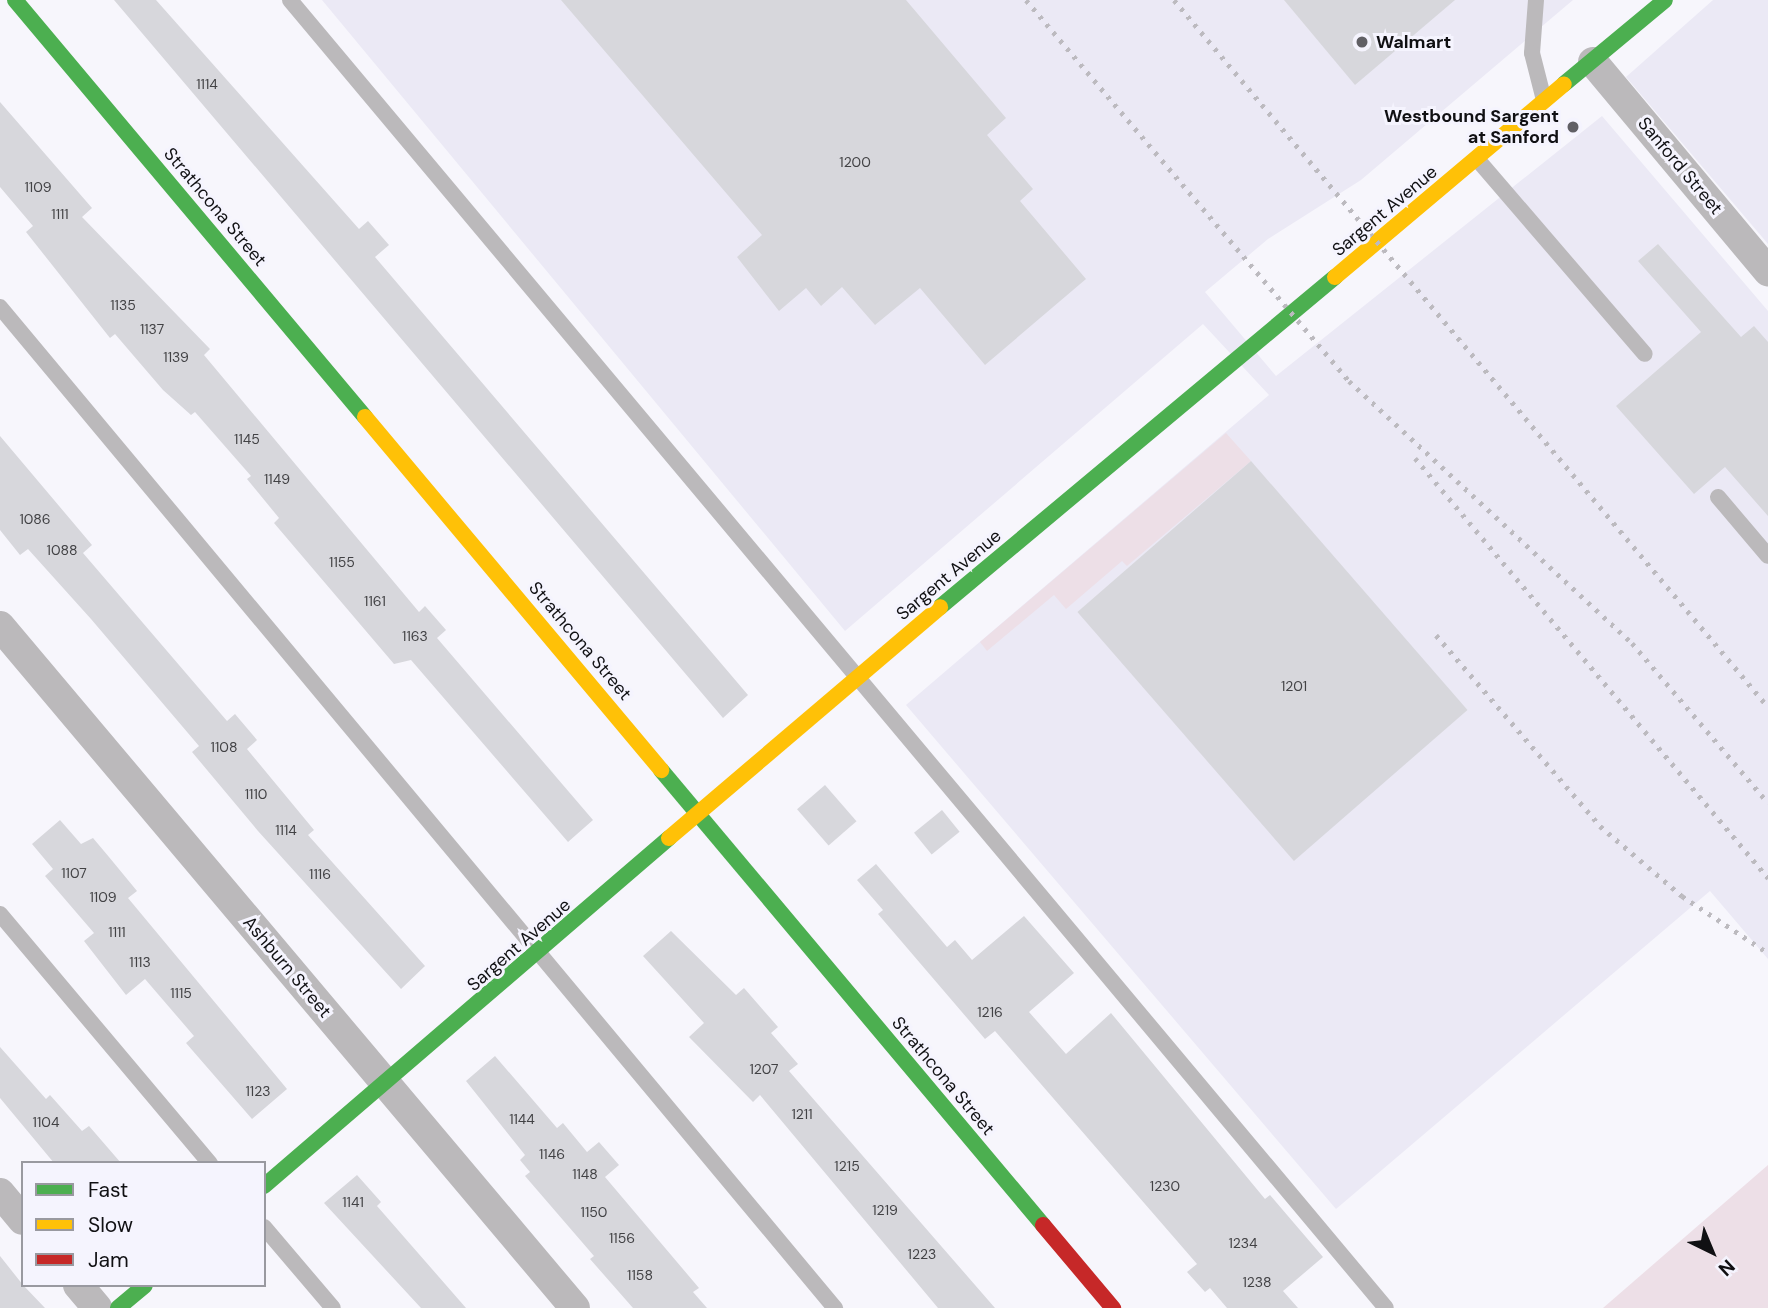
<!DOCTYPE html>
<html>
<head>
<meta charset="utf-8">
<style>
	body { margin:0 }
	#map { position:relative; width:1768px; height:1308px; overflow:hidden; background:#f7f6fc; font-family:"DM Sans",sans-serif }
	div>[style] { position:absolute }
	.built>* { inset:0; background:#ebe9f5 }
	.green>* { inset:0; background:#eddfe7 }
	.building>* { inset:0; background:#d7d7dc; transform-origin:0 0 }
	.lane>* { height:16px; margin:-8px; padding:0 8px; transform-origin:8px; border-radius:8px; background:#bbb9bb }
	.street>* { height:30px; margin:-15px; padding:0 15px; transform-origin:15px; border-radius:15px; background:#bbb9bb }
	.fast>* { height:16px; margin:-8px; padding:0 8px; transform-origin:8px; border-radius:8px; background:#4caf50 }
	.slow>* { height:16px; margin:-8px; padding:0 8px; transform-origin:8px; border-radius:8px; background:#ffc107 }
	.jam>* { height:16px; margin:-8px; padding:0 8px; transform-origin:8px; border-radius:8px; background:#c62828 }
	.rail>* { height:5px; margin-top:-2.5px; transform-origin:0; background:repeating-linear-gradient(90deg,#bcbabf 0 3.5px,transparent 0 10.5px) }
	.dots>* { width:19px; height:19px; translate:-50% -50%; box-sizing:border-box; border:4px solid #f5f4fe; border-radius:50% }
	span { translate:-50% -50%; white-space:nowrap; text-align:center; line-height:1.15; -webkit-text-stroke:6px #f5f4fe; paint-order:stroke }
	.number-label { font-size:14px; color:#424245 }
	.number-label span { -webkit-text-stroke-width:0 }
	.poi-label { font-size:18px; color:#101013; font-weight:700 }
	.left { translate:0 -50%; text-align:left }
	.right { translate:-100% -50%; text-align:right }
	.street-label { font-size:18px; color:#101013 }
	.legend { position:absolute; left:21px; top:1161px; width:245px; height:126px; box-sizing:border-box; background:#f5f4fe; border:2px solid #9999a0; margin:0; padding:9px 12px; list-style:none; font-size:21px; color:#101013 }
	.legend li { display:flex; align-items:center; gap:14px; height:35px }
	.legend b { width:35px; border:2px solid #9999a0 }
	.north { position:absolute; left:1677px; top:1217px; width:70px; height:70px; -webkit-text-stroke:5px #f5f4fe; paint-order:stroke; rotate:137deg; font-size:19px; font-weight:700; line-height:28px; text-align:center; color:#101013 }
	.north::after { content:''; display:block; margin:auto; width:24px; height:32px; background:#101013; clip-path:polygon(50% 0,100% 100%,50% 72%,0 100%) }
</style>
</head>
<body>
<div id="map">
	<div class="built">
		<div style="clip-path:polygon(322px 0,1573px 0,1361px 180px,1268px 239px,1205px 292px,1276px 376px,1602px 116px,1768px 311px,1768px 959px,1710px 891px,1336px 1209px,906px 705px,1269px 395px,1203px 324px,845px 631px)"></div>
		<div style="clip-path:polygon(1713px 0,1768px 0,1768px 244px,1626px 77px)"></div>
	</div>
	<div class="green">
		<div style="clip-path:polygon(1226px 433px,1251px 461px,1127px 566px,1122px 561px,1066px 609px,1054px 595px,987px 651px,980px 642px)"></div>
		<div style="clip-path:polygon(1768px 1165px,1768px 1308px,1603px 1308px)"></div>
	</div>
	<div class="building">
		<div style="clip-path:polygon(114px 0,156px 0,359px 229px,368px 221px,389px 245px,375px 257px,748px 695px,723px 718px)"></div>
		<div style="clip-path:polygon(561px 0,906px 0,1006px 118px,987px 135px,1033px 189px,1020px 201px,1086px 279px,985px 365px,920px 288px,875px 325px,842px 287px,821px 306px,806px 288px,779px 311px,737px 257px,762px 235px)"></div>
		<div style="clip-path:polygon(1284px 0,1455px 0,1355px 85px)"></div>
		<div style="clip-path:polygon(0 102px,92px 208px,82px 217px,210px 349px,204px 355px,419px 612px,425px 606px,446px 630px,437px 638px,593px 820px,568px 842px,411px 660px,394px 664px,274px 523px,279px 518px,247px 479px,251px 476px,195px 412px,191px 415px,163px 390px,115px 334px,110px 338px,26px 232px,33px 226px,0 187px)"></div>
		<div style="clip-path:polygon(1658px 244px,1741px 337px,1754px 326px,1768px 342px,1768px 516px,1725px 467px,1694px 494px,1616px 406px,1701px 332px,1638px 261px)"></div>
		<div style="clip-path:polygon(0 436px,92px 545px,83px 553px,227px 721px,235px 714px,257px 740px,247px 749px,314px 830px,308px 835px,425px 966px,401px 989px,258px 831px,192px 752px,199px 746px,91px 619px,28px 549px,20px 555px,0 530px)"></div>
		<div style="left:1251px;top:461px;width:330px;height:230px;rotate:49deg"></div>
		<div style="left:825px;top:785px;width:48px;height:37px;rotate:49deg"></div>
		<div style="left:942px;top:810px;width:28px;height:36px;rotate:51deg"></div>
		<div style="clip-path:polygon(60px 820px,81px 844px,93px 838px,109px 857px,137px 891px,128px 898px,287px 1089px,252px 1119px,186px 1043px,194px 1036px,145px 979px,126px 995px,84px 941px,94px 933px,45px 876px,53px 869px,32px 844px)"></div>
		<div style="clip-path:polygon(876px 864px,947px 947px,955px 940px,972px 960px,1024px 916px,1074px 973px,1029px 1012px,1066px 1054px,1111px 1013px,1265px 1199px,1270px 1195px,1323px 1257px,1283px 1291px,1298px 1308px,1227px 1308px,1210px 1288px,1205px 1292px,1187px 1272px,1197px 1264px,995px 1031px,985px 1039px,878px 914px,883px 910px,857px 880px)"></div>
		<div style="clip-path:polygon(671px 931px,736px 995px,744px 988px,778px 1027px,771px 1033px,798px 1064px,789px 1071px,995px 1308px,938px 1308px,760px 1095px,753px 1102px,689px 1037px,704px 1023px,643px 956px)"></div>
		<div style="clip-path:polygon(0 1047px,46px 1099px,50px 1095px,82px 1131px,89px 1126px,121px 1163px,54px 1163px,0 1098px)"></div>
		<div style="clip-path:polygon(495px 1056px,557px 1128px,563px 1123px,587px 1152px,599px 1142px,619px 1165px,605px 1177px,699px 1288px,693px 1292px,707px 1308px,633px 1308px,590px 1259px,594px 1256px,525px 1176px,530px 1172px,520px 1160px,525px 1155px,466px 1081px)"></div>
		<div style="clip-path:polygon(357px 1175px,381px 1202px,377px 1206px,466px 1308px,421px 1308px,324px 1203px)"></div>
		<div style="clip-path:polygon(0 1256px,23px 1285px,45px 1308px,0 1308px)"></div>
	</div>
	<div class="lane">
		<div style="left:290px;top:0;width:1706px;rotate:50.04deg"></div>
		<div style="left:1536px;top:0;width:53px;rotate:94.3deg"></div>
		<div style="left:1532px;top:53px;width:49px;rotate:75.7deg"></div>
		<div style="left:1477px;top:159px;width:257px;rotate:49.3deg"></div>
		<div style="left:0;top:307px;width:1304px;rotate:50.17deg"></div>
		<div style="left:1718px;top:497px;width:77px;rotate:49.7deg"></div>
		<div style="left:0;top:914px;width:326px;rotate:49.9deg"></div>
		<div style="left:264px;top:1227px;width:106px;rotate:49.6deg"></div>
	</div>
	<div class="street">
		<div style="left:1593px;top:62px;width:273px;rotate:50.1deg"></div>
		<div style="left:0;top:626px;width:892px;rotate:49.87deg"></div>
		<div style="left:0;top:1193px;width:35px;rotate:50deg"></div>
		<div style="left:78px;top:1285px;width:30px;rotate:50deg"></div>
	</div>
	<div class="fast">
		<div style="left:15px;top:0;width:544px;rotate:49.99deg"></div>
		<div style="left:1564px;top:84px;width:131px;rotate:-39.7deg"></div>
		<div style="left:940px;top:607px;width:515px;rotate:-39.88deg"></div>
		<div style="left:661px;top:770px;width:594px;rotate:49.98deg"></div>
		<div style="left:264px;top:1186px;width:534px;rotate:-40.67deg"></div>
		<div style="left:118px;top:1308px;width:35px;rotate:-40deg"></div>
	</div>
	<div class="slow">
		<div style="left:1335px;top:277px;width:299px;rotate:-40.1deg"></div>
		<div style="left:365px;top:417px;width:461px;rotate:50deg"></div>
		<div style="left:669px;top:838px;width:356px;rotate:-40.4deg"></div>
	</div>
	<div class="jam">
		<div style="left:1043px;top:1225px;width:109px;rotate:49.9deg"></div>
	</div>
	<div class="rail">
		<div style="left:1026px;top:0;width:499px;rotate:49.7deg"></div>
		<div style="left:1349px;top:381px;width:386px;rotate:42.8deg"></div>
		<div style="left:1632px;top:643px;width:210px;rotate:49.6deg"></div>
		<div style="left:1174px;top:0;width:923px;rotate:49.96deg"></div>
		<div style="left:1415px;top:458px;width:549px;rotate:49.95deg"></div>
		<div style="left:1436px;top:635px;width:252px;rotate:49.3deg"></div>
		<div style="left:1600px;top:826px;width:108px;rotate:40.5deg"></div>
		<div style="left:1682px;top:896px;width:103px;rotate:33.5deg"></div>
	</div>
	<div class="dots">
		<div style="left:1362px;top:42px;background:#616065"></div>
		<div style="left:1573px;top:127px;background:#616065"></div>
	</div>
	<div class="number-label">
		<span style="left:207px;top:84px">1114</span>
		<span style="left:855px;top:162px">1200</span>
		<span style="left:38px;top:187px">1109</span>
		<span style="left:60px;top:214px">1111</span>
		<span style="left:123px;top:305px">1135</span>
		<span style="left:152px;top:329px">1137</span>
		<span style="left:176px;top:357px">1139</span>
		<span style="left:247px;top:439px">1145</span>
		<span style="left:277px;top:479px">1149</span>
		<span style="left:35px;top:519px">1086</span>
		<span style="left:62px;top:550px">1088</span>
		<span style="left:342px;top:562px">1155</span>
		<span style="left:375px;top:601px">1161</span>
		<span style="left:415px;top:636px">1163</span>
		<span style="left:1294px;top:686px">1201</span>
		<span style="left:224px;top:747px">1108</span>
		<span style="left:256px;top:794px">1110</span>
		<span style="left:286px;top:830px">1114</span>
		<span style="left:74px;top:873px">1107</span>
		<span style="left:320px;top:874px">1116</span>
		<span style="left:103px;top:897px">1109</span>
		<span style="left:117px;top:932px">1111</span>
		<span style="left:140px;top:962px">1113</span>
		<span style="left:181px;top:993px">1115</span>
		<span style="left:990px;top:1012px">1216</span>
		<span style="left:764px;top:1069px">1207</span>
		<span style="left:258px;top:1091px">1123</span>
		<span style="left:802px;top:1114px">1211</span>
		<span style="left:522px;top:1119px">1144</span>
		<span style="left:46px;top:1122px">1104</span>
		<span style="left:552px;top:1154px">1146</span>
		<span style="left:847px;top:1166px">1215</span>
		<span style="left:585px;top:1174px">1148</span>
		<span style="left:1165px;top:1186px">1230</span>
		<span style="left:353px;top:1202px">1141</span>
		<span style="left:885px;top:1210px">1219</span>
		<span style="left:594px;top:1212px">1150</span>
		<span style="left:622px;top:1238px">1156</span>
		<span style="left:1243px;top:1243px">1234</span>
		<span style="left:922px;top:1254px">1223</span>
		<span style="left:640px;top:1275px">1158</span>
		<span style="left:1257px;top:1282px">1238</span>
	</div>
	<div class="poi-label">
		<span class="left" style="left:1376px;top:42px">Walmart</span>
		<span class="right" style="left:1559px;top:127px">Westbound Sargent<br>at Sanford</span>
	</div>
	<div class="street-label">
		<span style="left:1680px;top:166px;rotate:50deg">Sanford Street</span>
		<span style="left:215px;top:207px;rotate:50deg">Strathcona Street</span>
		<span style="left:1385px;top:211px;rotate:-40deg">Sargent Avenue</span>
		<span style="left:949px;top:575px;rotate:-40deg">Sargent Avenue</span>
		<span style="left:580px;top:641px;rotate:50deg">Strathcona Street</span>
		<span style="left:519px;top:945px;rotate:-41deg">Sargent Avenue</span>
		<span style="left:287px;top:967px;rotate:50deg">Ashburn Street</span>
		<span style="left:943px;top:1076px;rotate:50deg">Strathcona Street</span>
	</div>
	<ul class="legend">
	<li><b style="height:9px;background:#4caf50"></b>Fast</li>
	<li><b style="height:9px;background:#ffc107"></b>Slow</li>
	<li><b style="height:9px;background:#c62828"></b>Jam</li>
	</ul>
	<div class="north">N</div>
</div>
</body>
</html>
